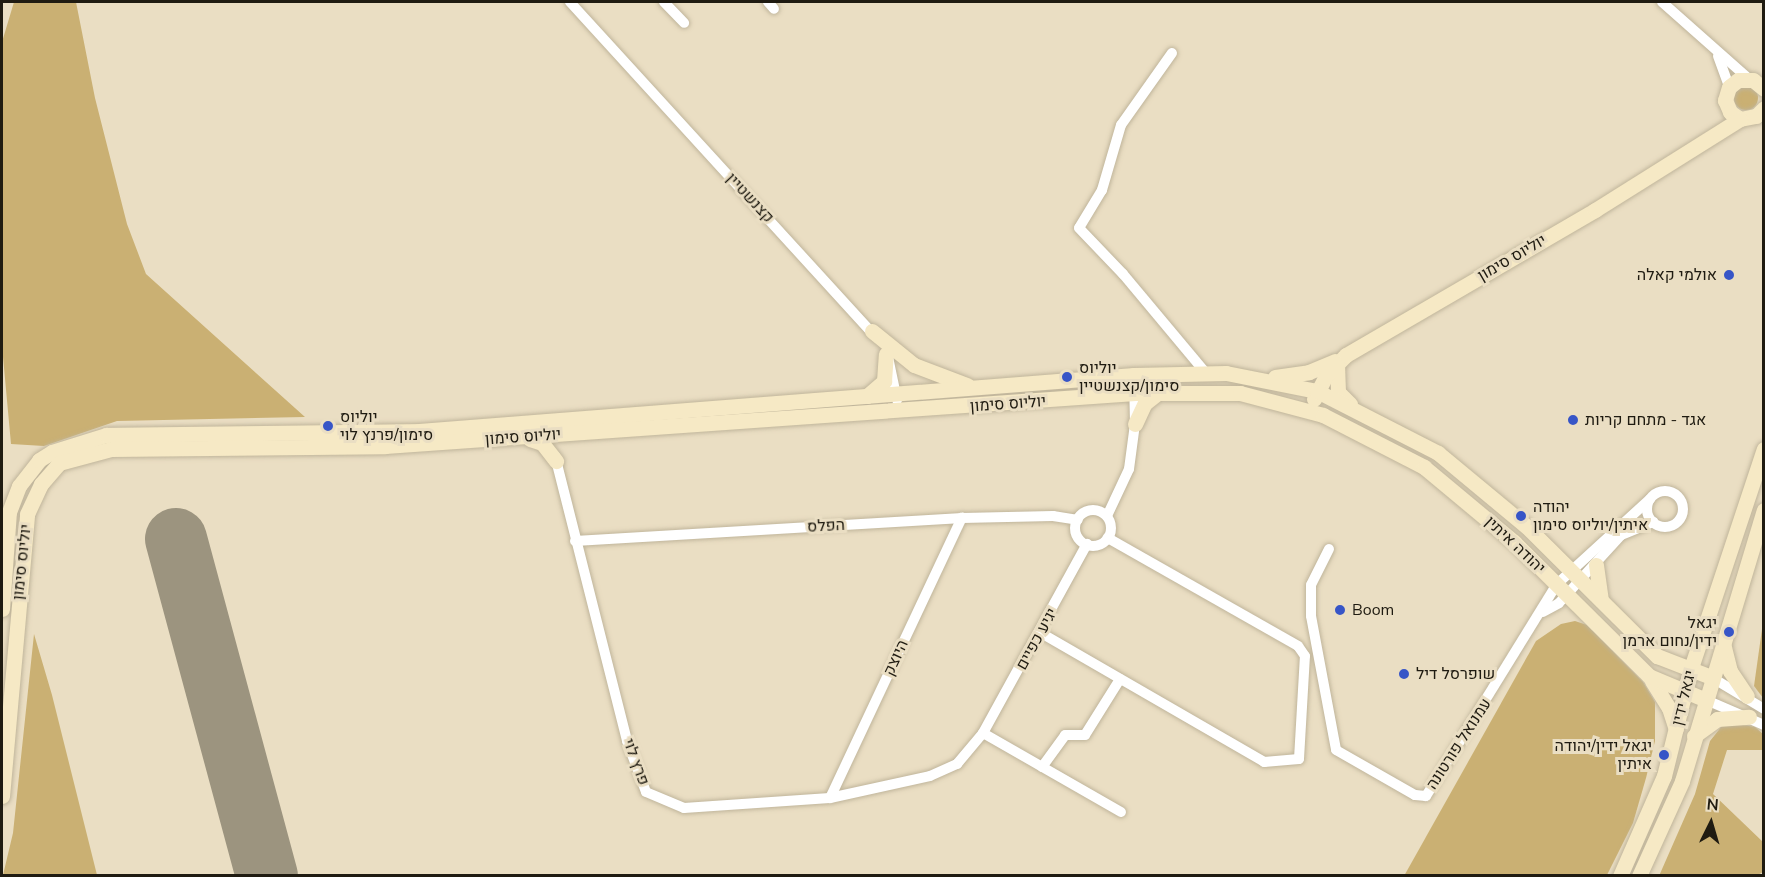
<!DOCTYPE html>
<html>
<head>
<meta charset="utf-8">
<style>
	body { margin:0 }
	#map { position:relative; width:1765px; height:877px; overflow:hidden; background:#eadec3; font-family:"Nunito Sans",Heebo,sans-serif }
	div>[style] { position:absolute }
	.green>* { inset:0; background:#cab073 }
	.round { border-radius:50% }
	.runway>* { height:62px; margin:-31px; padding:0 31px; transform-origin:31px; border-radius:31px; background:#9c947f }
	.roads { filter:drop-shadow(0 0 2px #c0b59b) drop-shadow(0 0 2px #c0b59b) }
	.street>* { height:10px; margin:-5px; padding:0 5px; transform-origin:5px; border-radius:5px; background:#fff }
	.street>.ring { margin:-5px; padding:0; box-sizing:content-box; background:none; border:10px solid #fff; border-radius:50% }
	.secondary>* { height:15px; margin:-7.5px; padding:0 7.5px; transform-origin:7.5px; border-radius:7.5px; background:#f6e9c5 }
	.dots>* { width:16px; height:16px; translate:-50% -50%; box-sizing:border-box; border:3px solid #eadec3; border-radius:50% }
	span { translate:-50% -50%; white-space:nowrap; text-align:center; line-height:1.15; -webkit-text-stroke:6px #eadec3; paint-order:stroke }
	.street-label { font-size:16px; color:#1f1b11 }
	.poi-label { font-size:16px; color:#1f1b11 }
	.right { translate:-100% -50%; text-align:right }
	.left { translate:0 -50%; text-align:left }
	.frame { position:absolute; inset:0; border:3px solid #1f1b11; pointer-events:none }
	.north { position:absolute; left:1681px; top:793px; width:60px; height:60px; -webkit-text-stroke:4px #eadec3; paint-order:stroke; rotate:5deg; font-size:16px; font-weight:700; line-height:24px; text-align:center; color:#1f1b11 }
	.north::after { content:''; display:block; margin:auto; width:21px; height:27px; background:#1f1b11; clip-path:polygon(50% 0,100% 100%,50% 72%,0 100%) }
</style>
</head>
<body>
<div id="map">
	<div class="green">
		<div style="clip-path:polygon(14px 2px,76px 2px,95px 98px,127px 224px,146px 274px,305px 417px,117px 421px,44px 446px,11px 444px,2px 346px,2px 42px)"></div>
		<div class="round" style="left:1734px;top:86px;width:24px;height:24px"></div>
		<div style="clip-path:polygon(1575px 621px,1587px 625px,1643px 682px,1655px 702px,1655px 741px,1646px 778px,1633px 823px,1607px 875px,1404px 876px,1536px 641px,1561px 624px)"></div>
		<div style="clip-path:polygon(1763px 622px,1764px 698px,1763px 698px,1754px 686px)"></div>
		<div style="clip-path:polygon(34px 634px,52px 695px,97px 875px,3px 875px,13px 833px)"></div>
		<div style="clip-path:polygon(1731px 723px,1755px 727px,1763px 734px,1763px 750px,1727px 750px,1713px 794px,1763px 842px,1763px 872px,1756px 876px,1659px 876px,1695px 794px,1710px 741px,1722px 726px)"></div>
	</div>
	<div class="runway">
		<div style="left:176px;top:539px;width:349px;rotate:74.9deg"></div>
	</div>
	<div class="roads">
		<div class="street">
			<div style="left:570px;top:2px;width:452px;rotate:47.6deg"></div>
			<div style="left:664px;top:2px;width:29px;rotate:46deg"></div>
			<div style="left:768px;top:2px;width:9px;rotate:49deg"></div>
			<div style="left:1662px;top:2px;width:115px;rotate:41.5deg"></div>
			<div style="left:1172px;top:53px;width:88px;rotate:125.3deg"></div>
			<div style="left:1121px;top:125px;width:68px;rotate:106.3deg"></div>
			<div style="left:1102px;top:190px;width:44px;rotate:121.2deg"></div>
			<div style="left:1079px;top:228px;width:64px;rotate:46.3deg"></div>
			<div style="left:1123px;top:274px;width:128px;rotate:50.1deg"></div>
			<div style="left:1718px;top:56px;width:33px;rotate:70deg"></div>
			<div style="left:888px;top:357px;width:44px;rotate:78.2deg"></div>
			<div style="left:555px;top:456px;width:294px;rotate:75.8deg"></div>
			<div style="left:627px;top:741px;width:54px;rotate:69.6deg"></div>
			<div style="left:646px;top:792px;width:41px;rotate:22.8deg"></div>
			<div style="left:684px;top:808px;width:146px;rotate:-3.9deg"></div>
			<div style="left:830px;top:798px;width:102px;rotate:-12.4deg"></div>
			<div style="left:930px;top:776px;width:30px;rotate:-24deg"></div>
			<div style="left:957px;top:764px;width:40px;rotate:-50deg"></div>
			<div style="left:983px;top:733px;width:216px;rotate:-61.2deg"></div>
			<div class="ring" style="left:1647px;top:491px;width:26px;height:26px"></div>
			<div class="ring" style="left:1075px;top:510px;width:26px;height:26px"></div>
			<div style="left:1107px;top:516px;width:52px;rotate:-64.9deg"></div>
			<div style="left:1129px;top:469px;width:45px;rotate:-82.4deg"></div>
			<div style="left:1135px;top:424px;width:49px;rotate:-91.2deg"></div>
			<div style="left:575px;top:541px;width:388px;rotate:-3.4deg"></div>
			<div style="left:962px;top:518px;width:91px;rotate:-1.3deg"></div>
			<div style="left:1053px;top:516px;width:25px;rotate:9deg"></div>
			<div style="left:1329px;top:549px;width:40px;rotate:116.6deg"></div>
			<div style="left:1311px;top:585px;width:31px;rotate:90deg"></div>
			<div style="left:1311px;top:616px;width:136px;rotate:79.4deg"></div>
			<div style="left:1336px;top:750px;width:91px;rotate:29.7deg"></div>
			<div style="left:1415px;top:795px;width:11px;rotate:5deg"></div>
			<div style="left:1426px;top:796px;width:249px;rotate:-58.3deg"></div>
			<div style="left:1557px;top:584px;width:126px;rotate:-42.4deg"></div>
			<div style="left:1543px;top:612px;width:18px;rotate:-29deg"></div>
			<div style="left:1559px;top:603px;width:92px;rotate:-47.6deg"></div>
			<div style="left:1621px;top:535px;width:35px;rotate:-22deg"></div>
			<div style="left:1041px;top:633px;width:258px;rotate:30deg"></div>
			<div style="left:1264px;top:762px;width:35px;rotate:-5deg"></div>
			<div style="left:1299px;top:759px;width:103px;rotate:-86.7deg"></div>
			<div style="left:1305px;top:656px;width:12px;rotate:-125deg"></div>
			<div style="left:1298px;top:646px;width:219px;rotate:-150.4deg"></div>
			<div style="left:1711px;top:677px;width:62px;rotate:31.1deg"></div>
			<div style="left:1704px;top:699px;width:65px;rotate:23.4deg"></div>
			<div style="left:983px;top:733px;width:159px;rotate:29.8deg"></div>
			<div style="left:1042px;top:767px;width:39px;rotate:-54deg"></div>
			<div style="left:1065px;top:735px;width:20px"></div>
			<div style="left:1085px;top:735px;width:66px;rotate:-58deg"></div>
			<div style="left:830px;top:798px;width:310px;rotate:-64.8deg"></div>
		</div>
		<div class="secondary">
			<div style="left:1764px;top:89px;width:14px;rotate:-141deg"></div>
			<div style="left:1753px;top:80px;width:15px;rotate:180deg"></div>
			<div style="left:1738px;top:80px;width:11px;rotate:142deg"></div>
			<div style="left:1729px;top:87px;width:14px;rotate:107deg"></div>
			<div style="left:1725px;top:100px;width:13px;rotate:67deg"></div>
			<div style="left:1730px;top:112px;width:12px;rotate:35deg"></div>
			<div style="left:1740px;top:119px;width:16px;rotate:-11deg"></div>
			<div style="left:1756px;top:116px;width:11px;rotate:-45deg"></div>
			<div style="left:872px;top:331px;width:54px;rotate:39deg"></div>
			<div style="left:914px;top:365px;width:57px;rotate:20.7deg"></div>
			<div style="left:1337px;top:363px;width:29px;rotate:88deg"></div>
			<div style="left:1338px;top:392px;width:17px;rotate:45deg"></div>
			<div style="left:1275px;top:377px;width:34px;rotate:-8deg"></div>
			<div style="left:1309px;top:372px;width:28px;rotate:-23deg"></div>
			<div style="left:867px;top:396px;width:23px;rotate:-41deg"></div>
			<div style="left:884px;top:381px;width:27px;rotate:-86deg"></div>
			<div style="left:1314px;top:399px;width:28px;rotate:-63deg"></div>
			<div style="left:1327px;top:374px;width:27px;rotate:-45deg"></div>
			<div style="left:1346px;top:355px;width:288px;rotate:-30.2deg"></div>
			<div style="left:1595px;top:210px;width:171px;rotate:-32.1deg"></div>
			<div style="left:1135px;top:424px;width:23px;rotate:-65deg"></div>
			<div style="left:1145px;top:403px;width:18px;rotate:-38deg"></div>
			<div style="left:530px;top:439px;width:13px;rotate:18deg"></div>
			<div style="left:542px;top:443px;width:23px;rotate:52deg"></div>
			<div style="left:1596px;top:565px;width:35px;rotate:82deg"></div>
			<div style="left:2px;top:609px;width:97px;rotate:-85.9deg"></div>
			<div style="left:9px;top:512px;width:28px;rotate:-69deg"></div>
			<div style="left:19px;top:486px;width:33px;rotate:-52deg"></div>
			<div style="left:39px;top:460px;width:15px;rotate:-32deg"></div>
			<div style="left:52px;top:452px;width:57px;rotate:-17.5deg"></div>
			<div style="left:106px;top:435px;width:313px;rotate:-0.7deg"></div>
			<div style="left:419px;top:431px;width:717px;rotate:-4.48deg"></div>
			<div style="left:1134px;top:375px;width:92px;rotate:-1.2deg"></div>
			<div style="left:1226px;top:373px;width:93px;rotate:11.2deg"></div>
			<div style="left:1317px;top:391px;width:136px;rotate:27.1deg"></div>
			<div style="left:1438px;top:453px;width:114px;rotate:39.7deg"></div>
			<div style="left:1526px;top:526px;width:185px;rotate:44.8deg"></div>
			<div style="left:1657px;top:656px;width:58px;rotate:21.3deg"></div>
			<div style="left:1723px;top:643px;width:29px;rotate:76deg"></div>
			<div style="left:1730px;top:671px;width:30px;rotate:56deg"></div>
			<div style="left:1652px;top:681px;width:32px;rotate:58deg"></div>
			<div style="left:1669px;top:708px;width:22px;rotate:72deg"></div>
			<div style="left:1694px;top:736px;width:29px;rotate:-36deg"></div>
			<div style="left:1717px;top:719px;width:32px;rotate:-4deg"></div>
			<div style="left:2px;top:796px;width:283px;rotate:-84.9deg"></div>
			<div style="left:27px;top:514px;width:33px;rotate:-65deg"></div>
			<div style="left:41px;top:484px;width:28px;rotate:-49deg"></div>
			<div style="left:59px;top:463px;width:54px;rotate:-15.1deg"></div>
			<div style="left:111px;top:449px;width:274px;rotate:-0.6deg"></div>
			<div style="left:385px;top:446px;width:752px;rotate:-4.04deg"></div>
			<div style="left:1135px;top:393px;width:105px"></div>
			<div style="left:1240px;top:393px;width:86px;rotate:14.8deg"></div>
			<div style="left:1323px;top:415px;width:114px;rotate:27.2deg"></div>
			<div style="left:1424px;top:467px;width:117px;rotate:39.8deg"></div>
			<div style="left:1514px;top:542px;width:190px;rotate:44.8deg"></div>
			<div style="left:1649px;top:676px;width:60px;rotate:22.7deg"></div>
			<div style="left:1620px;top:876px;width:109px;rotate:-66.3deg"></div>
			<div style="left:1664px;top:776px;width:108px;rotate:-76.1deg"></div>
			<div style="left:1690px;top:671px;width:234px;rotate:-71.6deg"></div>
			<div style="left:1639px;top:876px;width:104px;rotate:-65.6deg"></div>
			<div style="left:1682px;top:781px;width:283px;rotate:-73.2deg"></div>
		</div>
	</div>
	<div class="dots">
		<div style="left:1729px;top:275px;background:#3755c7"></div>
		<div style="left:1067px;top:377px;background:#3755c7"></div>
		<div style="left:1573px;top:420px;background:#3755c7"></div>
		<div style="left:328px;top:426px;background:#3755c7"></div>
		<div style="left:1521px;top:516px;background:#3755c7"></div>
		<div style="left:1340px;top:610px;background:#3755c7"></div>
		<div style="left:1729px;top:632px;background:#3755c7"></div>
		<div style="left:1404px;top:674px;background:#3755c7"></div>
		<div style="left:1664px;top:755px;background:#3755c7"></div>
	</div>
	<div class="street-label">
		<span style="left:750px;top:198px;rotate:47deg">קצנשטיין</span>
		<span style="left:1512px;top:258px;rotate:-30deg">יוליוס סימון</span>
		<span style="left:1008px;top:404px;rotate:-4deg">יוליוס סימון</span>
		<span style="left:523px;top:437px;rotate:-4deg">יוליוס סימון</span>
		<span style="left:826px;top:526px;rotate:-3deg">הפלס</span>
		<span style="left:1515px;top:545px;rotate:43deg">יהודה איתין</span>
		<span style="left:22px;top:562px;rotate:-84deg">יוליוס סימון</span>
		<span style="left:1037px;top:639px;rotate:-61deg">יגיע כפיים</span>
		<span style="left:896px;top:658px;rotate:-65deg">היוצק</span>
		<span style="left:1684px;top:698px;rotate:-76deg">יגאל ידין</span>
		<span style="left:1459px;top:744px;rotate:-57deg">עמנואל פורטונה</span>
		<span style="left:636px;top:762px;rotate:70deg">פרץ לוי</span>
	</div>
	<div class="poi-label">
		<span class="right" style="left:1717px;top:275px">אולמי קאלה</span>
		<span class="left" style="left:1079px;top:377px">יוליוס<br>סימון/קצנשטיין</span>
		<span class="left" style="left:340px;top:426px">יוליוס<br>סימון/פרנץ לוי</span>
		<span class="left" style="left:1585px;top:420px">אגד - מתחם קריות</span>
		<span class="left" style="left:1533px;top:516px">יהודה<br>איתין/יוליוס סימון</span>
		<span class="left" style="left:1352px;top:610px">Boom</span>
		<span class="right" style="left:1717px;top:632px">יגאל<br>ידין/נחום ארמן</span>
		<span class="left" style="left:1416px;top:674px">שופרסל דיל</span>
		<span class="right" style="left:1652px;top:755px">יגאל ידין/יהודה<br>איתין</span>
	</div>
	<div class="frame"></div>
	<div class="north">N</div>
</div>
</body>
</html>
